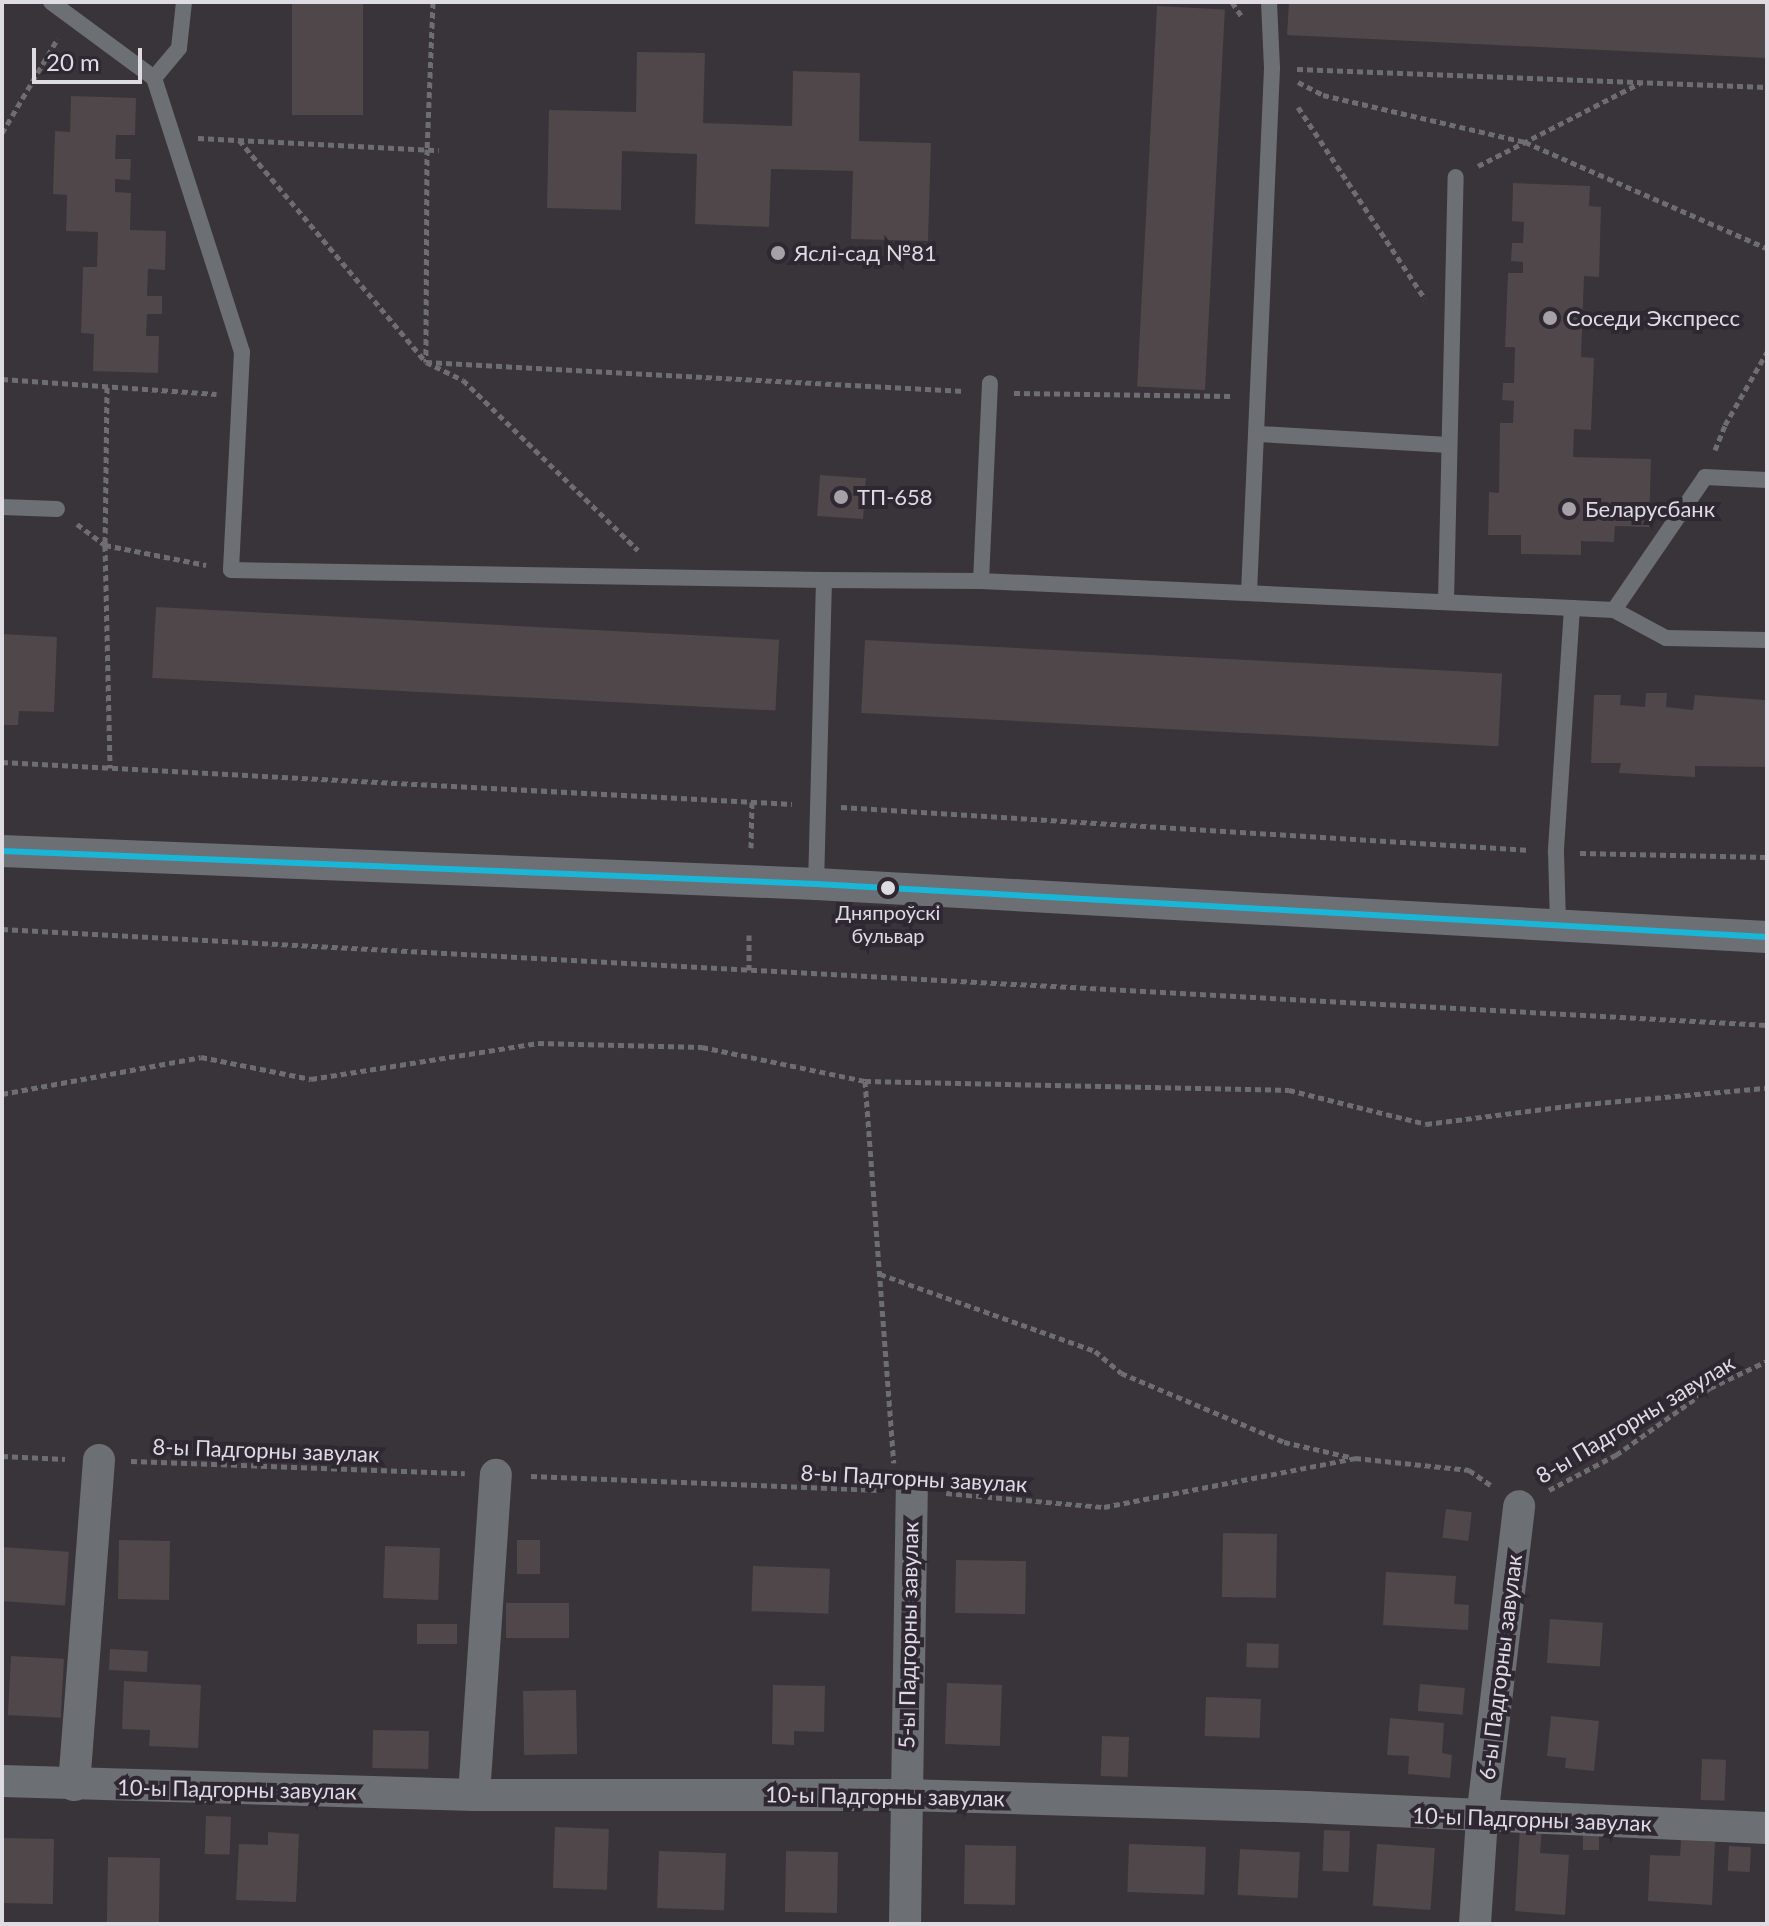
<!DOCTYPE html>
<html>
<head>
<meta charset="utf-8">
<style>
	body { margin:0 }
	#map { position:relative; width:1769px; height:1926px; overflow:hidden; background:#38343a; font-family:Lato,sans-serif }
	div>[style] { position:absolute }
	.building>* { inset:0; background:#4f4749; transform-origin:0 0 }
	.path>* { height:5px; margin-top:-2.5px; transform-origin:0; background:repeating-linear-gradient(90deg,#6e6d71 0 6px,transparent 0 10px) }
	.lane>* { height:16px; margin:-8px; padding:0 8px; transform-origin:8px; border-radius:8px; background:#6c6f73 }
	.street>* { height:32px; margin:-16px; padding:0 16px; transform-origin:16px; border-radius:16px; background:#6c6f73 }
	.bus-1>* { height:6px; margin:-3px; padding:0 3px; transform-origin:3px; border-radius:3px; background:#1ab6d8 }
	.dots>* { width:22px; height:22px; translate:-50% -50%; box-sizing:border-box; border:4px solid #2f2832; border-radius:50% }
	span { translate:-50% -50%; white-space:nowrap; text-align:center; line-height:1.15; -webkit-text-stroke:8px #2f2832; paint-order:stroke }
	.bus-label { font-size:20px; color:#dfdbe2 }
	.poi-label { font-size:22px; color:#dfdbe2 }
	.left { translate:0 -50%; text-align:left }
	.street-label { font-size:22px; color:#dfdbe2 }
	.frame { position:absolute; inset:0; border:4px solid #dfdbe2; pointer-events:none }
	.scale { position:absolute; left:32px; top:48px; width:110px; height:36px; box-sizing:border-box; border:4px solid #dfdbe2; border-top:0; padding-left:10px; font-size:24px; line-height:28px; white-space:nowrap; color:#dfdbe2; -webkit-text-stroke:6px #2f2832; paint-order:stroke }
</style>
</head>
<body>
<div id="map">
	<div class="building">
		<div style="left:292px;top:2px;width:71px;height:113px"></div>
		<div style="clip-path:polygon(1289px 2px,1767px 2px,1767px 58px,1287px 35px)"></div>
		<div style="left:1157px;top:6px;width:68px;height:381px;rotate:3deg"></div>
		<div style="clip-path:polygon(637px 52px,705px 53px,703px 123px,792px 126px,793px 71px,860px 73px,859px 141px,931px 143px,928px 241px,851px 239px,853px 171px,771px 169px,769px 227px,695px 224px,697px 154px,622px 151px,621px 210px,547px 208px,549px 110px,636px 112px)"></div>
		<div style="clip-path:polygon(71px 96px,136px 98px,135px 135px,116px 135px,115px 159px,131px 159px,130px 180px,115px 179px,115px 192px,131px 193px,130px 230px,166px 231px,165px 270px,148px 269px,147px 296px,162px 296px,162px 314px,147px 314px,146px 336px,159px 336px,158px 373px,93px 371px,94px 334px,81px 333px,83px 267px,97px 267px,98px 232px,66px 231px,67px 195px,53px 194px,55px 131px,70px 132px)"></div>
		<div style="clip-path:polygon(1513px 183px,1590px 186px,1589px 206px,1601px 207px,1599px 277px,1584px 276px,1581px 357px,1594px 358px,1591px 430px,1574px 429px,1573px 457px,1651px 459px,1649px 527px,1615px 526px,1614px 542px,1581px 541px,1581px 555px,1521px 554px,1521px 535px,1488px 535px,1489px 492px,1499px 493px,1500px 423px,1513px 423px,1514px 401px,1502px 400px,1503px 383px,1514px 383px,1515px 347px,1505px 347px,1508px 273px,1523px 273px,1523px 262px,1511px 261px,1512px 243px,1523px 243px,1524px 222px,1512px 221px)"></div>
		<div style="left:820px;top:475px;width:46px;height:41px;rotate:4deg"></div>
		<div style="left:156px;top:607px;width:624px;height:71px;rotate:3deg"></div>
		<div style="clip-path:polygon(2px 634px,57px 637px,54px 712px,19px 711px,18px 725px,2px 725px)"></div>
		<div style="left:865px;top:640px;width:638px;height:73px;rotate:3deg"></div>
		<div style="clip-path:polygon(1646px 693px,1667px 693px,1666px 707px,1693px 710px,1695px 695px,1765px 700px,1767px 767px,1695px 766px,1695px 777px,1619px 773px,1621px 763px,1591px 763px,1594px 695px,1621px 695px,1620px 705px,1645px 707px)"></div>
		<div style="left:1446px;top:1509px;width:26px;height:29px;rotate:7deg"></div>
		<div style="left:1223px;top:1533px;width:54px;height:64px;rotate:1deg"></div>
		<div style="left:119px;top:1540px;width:51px;height:59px;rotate:1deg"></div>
		<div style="left:517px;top:1540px;width:23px;height:34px"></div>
		<div style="left:385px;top:1546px;width:55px;height:52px;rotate:2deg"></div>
		<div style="left:2px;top:1547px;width:67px;height:54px;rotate:4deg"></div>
		<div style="left:956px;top:1560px;width:70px;height:53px;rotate:1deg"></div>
		<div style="left:753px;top:1566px;width:77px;height:45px;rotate:2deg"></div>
		<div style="clip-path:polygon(1386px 1572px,1456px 1576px,1454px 1604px,1469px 1605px,1468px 1630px,1383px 1625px)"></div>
		<div style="left:569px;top:1603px;width:35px;height:63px;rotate:90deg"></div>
		<div style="left:1550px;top:1619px;width:53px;height:44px;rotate:4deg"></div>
		<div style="left:457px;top:1624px;width:20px;height:40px;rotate:90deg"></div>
		<div style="left:1247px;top:1643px;width:32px;height:24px;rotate:2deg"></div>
		<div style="left:110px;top:1649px;width:38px;height:21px;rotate:3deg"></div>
		<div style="left:11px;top:1656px;width:53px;height:59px;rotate:3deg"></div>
		<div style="clip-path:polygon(124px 1681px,201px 1685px,198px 1748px,149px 1746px,150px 1730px,122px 1729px)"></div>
		<div style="left:947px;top:1683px;width:55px;height:61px;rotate:2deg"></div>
		<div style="left:1420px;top:1684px;width:45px;height:27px;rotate:5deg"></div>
		<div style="clip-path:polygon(773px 1685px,825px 1686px,824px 1732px,794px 1731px,794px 1745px,772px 1744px)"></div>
		<div style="left:576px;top:1690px;width:64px;height:53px;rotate:89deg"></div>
		<div style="left:1206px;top:1697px;width:55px;height:39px;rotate:2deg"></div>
		<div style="clip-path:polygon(1551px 1716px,1599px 1721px,1594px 1771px,1565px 1768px,1566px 1758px,1547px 1756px)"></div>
		<div style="clip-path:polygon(1390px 1718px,1444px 1723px,1442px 1753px,1452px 1755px,1450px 1778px,1408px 1774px,1409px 1756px,1387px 1755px)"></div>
		<div style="left:373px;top:1730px;width:56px;height:38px;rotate:1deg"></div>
		<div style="left:1102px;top:1736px;width:27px;height:40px;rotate:2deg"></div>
		<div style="left:1702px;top:1759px;width:24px;height:41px;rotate:2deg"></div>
		<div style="left:206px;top:1816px;width:25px;height:38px;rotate:2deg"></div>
		<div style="left:555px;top:1827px;width:54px;height:61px;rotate:2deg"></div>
		<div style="clip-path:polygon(1520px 1827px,1542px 1828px,1540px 1853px,1569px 1855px,1565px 1915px,1515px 1911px)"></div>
		<div style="left:1324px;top:1830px;width:26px;height:41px;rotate:2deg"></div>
		<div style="left:1583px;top:1831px;width:16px;height:19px"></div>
		<div style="clip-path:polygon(268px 1832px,299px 1834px,296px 1902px,236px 1900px,239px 1844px,268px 1845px)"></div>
		<div style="left:2px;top:1838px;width:52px;height:65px;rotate:1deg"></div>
		<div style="clip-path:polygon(1681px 1840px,1715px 1842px,1712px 1905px,1648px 1901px,1650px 1855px,1680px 1856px)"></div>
		<div style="left:1129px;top:1844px;width:77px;height:48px;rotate:2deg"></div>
		<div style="left:1377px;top:1844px;width:58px;height:62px;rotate:4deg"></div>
		<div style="left:965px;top:1845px;width:51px;height:59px;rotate:1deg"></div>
		<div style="left:1729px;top:1846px;width:22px;height:25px;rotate:3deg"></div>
		<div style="left:1240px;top:1849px;width:60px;height:46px;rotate:3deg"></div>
		<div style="left:659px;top:1851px;width:67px;height:57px;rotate:2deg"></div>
		<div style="left:786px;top:1851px;width:52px;height:61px;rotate:1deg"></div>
		<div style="left:108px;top:1857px;width:52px;height:67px;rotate:1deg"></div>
	</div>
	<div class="path">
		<div style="left:433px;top:2px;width:147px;rotate:92.3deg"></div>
		<div style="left:427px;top:149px;width:213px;rotate:90.3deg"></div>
		<div style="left:426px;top:362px;width:539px;rotate:3.09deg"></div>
		<div style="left:1232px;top:2px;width:18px;rotate:56deg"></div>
		<div style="left:1297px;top:69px;width:470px;rotate:2.2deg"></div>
		<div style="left:1298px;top:82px;width:28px;rotate:27deg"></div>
		<div style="left:1323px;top:95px;width:207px;rotate:13.1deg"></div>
		<div style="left:1525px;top:142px;width:264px;rotate:23.7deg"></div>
		<div style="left:1298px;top:107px;width:230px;rotate:56.5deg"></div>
		<div style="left:2px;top:133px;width:110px;rotate:-59.5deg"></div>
		<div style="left:198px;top:138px;width:241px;rotate:2.9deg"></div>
		<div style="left:239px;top:140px;width:290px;rotate:49.9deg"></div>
		<div style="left:426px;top:362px;width:41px;rotate:25.9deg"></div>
		<div style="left:463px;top:380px;width:244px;rotate:44.2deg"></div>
		<div style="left:1478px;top:166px;width:182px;rotate:-27.1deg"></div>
		<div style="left:2px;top:379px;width:215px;rotate:4deg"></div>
		<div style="left:107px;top:387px;width:158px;rotate:90.7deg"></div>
		<div style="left:105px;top:545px;width:223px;rotate:88.7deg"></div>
		<div style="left:1014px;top:393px;width:218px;rotate:0.8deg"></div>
		<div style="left:1715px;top:450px;width:27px;rotate:-68deg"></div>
		<div style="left:1725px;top:425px;width:84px;rotate:-60.1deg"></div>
		<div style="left:77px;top:524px;width:35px;rotate:37deg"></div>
		<div style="left:105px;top:545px;width:103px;rotate:11.2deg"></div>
		<div style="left:2px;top:762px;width:791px;rotate:3.04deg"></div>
		<div style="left:841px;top:807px;width:690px;rotate:3.57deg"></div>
		<div style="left:751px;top:848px;width:46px;rotate:-88.8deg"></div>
		<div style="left:1580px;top:853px;width:187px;rotate:1.2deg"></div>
		<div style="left:2px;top:929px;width:1768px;rotate:3.11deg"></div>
		<div style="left:749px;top:970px;width:35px;rotate:-90deg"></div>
		<div style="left:865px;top:1081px;width:383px;rotate:85.7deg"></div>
		<div style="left:2px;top:1094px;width:202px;rotate:-10.5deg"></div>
		<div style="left:201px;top:1057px;width:112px;rotate:11.3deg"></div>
		<div style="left:311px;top:1079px;width:230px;rotate:-9deg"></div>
		<div style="left:538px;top:1043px;width:164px;rotate:1.4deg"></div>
		<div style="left:702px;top:1047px;width:167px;rotate:11.8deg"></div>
		<div style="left:865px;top:1081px;width:424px;rotate:1.2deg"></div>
		<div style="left:1289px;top:1090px;width:141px;rotate:13.9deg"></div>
		<div style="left:1426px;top:1124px;width:150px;rotate:-7.3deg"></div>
		<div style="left:1575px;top:1105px;width:193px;rotate:-5.1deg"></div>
		<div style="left:880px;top:1274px;width:228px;rotate:19.7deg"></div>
		<div style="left:1095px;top:1351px;width:34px;rotate:40deg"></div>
		<div style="left:1121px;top:1373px;width:177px;rotate:22.9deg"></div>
		<div style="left:1284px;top:1442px;width:68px;rotate:12.8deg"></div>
		<div style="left:2px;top:1456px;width:63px;rotate:2.7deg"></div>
		<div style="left:131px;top:1461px;width:334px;rotate:2.1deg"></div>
		<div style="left:531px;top:1476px;width:349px;rotate:2.3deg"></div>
		<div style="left:1549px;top:1490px;width:76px;rotate:-27.6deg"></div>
		<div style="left:1616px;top:1455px;width:115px;rotate:-35.5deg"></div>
		<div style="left:1710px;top:1388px;width:63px;rotate:-25.3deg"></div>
		<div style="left:946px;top:1493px;width:159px;rotate:5.1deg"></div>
		<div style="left:1104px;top:1507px;width:256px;rotate:-11deg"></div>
		<div style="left:1355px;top:1458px;width:115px;rotate:6deg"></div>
		<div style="left:1469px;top:1470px;width:29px;rotate:35deg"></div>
	</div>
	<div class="lane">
		<div style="left:51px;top:2px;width:128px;rotate:36.4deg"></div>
		<div style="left:154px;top:78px;width:39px;rotate:-50deg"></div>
		<div style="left:179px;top:48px;width:46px;rotate:-83.8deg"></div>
		<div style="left:154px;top:78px;width:288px;rotate:72.2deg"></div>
		<div style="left:242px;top:352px;width:218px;rotate:92.9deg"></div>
		<div style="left:231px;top:570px;width:593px;rotate:0.97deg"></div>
		<div style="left:824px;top:580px;width:304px;rotate:91.5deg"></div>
		<div style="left:1259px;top:434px;width:190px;rotate:3.3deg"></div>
		<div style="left:2px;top:507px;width:55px;rotate:2.1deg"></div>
		<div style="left:824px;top:580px;width:157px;rotate:0.4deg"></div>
		<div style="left:981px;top:581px;width:592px;rotate:2.62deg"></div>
		<div style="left:1572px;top:608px;width:245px;rotate:93.8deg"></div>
		<div style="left:1556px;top:852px;width:73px;rotate:88.4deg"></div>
		<div style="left:981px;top:581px;width:198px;rotate:-87.4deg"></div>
		<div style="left:1249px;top:593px;width:526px;rotate:-87.49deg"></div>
		<div style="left:1272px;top:68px;width:66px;rotate:-92.6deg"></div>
		<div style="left:1446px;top:602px;width:425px;rotate:-88.7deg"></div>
		<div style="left:1572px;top:608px;width:42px;rotate:2.7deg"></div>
		<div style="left:1614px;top:610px;width:59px;rotate:28.3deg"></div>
		<div style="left:1666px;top:638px;width:101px;rotate:1.1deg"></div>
		<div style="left:1614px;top:610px;width:161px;rotate:-55.6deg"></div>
		<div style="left:1705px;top:477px;width:62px;rotate:2.8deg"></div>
	</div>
	<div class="street">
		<div style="left:2px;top:851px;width:815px;rotate:2.32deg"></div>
		<div style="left:816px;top:884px;width:952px;rotate:3.19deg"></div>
		<div style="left:2px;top:1781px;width:472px;rotate:1.7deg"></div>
		<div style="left:474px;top:1795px;width:431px"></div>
		<div style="left:905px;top:1795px;width:401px;rotate:1.7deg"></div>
		<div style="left:1306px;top:1807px;width:461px;rotate:2.6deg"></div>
		<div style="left:74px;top:1785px;width:326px;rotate:-85.6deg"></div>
		<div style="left:474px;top:1795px;width:321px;rotate:-86.1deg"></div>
		<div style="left:905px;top:1924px;width:433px;rotate:-89.1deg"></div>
		<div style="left:1475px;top:1924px;width:106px;rotate:-86.2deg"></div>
		<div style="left:1482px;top:1818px;width:314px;rotate:-83.2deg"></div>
	</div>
	<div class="bus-1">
		<div style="left:2px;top:851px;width:815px;rotate:2.32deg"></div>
		<div style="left:816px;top:884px;width:952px;rotate:3.19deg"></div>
	</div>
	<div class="dots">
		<div style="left:778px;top:253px;background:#a5a1a7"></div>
		<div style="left:1550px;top:318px;background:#a5a1a7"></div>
		<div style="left:841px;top:497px;background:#a5a1a7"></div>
		<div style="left:1569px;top:509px;background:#a5a1a7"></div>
		<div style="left:888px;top:888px;background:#dfdbe2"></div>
	</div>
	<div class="bus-label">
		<span style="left:888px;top:924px">Дняпроўскі<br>бульвар</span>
	</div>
	<div class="poi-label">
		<span class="left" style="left:794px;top:253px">Яслі-сад №81</span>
		<span class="left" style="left:1566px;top:318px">Соседи Экспресс</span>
		<span class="left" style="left:857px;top:497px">ТП-658</span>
		<span class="left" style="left:1585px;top:509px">Беларусбанк</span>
	</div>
	<div class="street-label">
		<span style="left:1635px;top:1419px;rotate:-31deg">8-ы Падгорны завулак</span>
		<span style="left:266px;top:1450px;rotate:2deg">8-ы Падгорны завулак</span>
		<span style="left:914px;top:1478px;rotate:3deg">8-ы Падгорны завулак</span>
		<span style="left:908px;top:1635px;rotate:-89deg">5-ы Падгорны завулак</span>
		<span style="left:1500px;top:1667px;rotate:-83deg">6-ы Падгорны завулак</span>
		<span style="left:237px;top:1789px;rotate:1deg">10-ы Падгорны завулак</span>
		<span style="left:885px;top:1796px;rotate:1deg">10-ы Падгорны завулак</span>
		<span style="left:1532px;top:1819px;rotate:2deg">10-ы Падгорны завулак</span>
	</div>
	<div class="frame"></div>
	<div class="scale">20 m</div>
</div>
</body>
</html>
